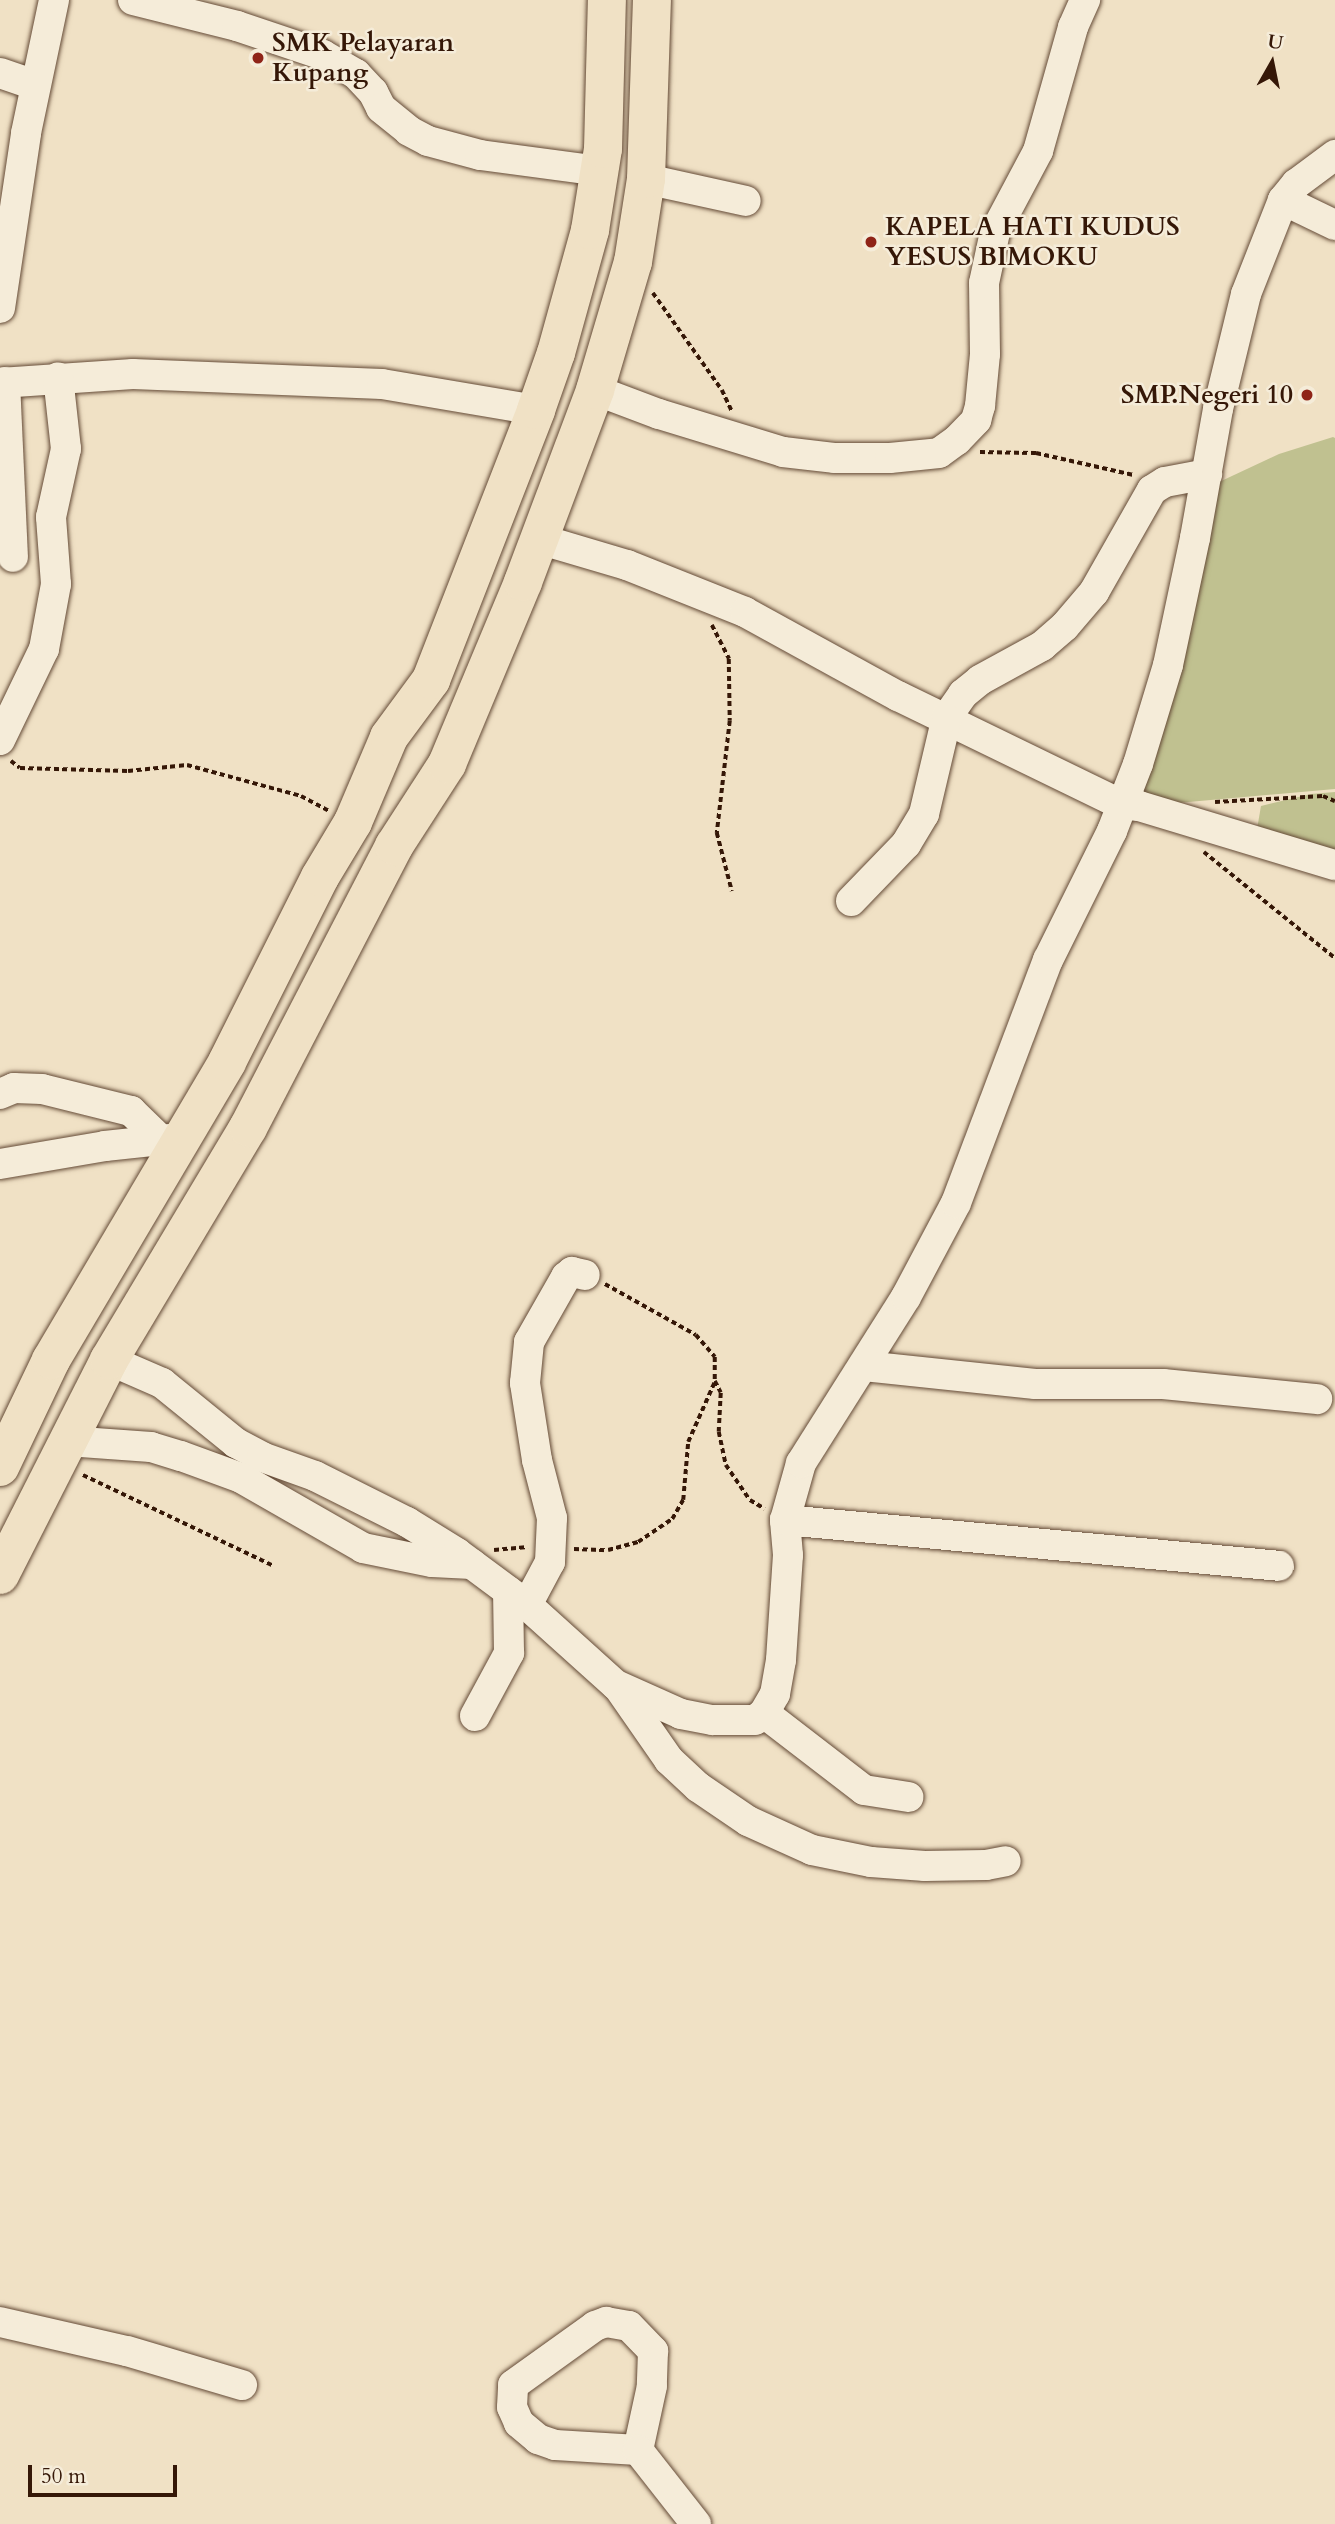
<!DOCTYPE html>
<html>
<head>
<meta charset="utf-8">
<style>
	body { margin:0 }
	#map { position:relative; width:1335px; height:2524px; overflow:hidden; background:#f0e1c5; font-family:Cardo,serif }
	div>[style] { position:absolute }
	.green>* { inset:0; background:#c0c190 }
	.path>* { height:3.5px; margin-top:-1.75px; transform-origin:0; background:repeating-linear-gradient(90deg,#351707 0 5px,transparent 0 8.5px) }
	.roads { filter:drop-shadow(0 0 2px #644a36) drop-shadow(0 0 2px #644a36) }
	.minor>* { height:30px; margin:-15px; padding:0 15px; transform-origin:15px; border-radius:15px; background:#f5ecd9 }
	.highway>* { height:38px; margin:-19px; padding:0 19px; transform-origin:19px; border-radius:19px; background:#f0e1c5 }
	.dots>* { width:19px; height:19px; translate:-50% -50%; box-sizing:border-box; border:4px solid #f5ecd9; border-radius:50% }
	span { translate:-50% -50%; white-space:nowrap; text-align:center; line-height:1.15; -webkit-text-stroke:5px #f5ecd9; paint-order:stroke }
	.poi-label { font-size:26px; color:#351707; font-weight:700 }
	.left { translate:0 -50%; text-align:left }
	.right { translate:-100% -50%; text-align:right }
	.north { position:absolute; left:1237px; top:28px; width:70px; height:70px; -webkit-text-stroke:5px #f5ecd9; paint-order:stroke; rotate:9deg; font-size:19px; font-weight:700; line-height:28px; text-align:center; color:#351707 }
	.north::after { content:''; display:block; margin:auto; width:24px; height:32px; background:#351707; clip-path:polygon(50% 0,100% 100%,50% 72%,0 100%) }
	.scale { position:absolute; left:28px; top:2465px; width:149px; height:32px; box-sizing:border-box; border:4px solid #351707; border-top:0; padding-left:9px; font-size:21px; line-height:24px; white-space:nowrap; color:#351707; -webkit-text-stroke:5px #f5ecd9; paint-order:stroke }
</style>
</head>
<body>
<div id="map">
	<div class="green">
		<div style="clip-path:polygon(1333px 437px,1335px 438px,1335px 789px,1144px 806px,1127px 800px,1217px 483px,1279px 454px)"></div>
		<div style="clip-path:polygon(1335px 792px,1335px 852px,1256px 835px,1261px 806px,1311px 794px)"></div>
	</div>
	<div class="path">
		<div style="left:653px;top:293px;width:119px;rotate:54.6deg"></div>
		<div style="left:722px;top:390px;width:23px;rotate:65deg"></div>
		<div style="left:980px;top:452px;width:56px;rotate:1deg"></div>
		<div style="left:1036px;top:453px;width:100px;rotate:12.7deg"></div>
		<div style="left:712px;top:625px;width:38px;rotate:63deg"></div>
		<div style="left:729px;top:659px;width:62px;rotate:89.1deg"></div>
		<div style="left:730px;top:721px;width:113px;rotate:96.6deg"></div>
		<div style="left:717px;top:833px;width:60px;rotate:75.5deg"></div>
		<div style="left:11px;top:761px;width:11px;rotate:38deg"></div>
		<div style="left:20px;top:768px;width:108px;rotate:1.6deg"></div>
		<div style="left:128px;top:771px;width:59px;rotate:-5.8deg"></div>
		<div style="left:187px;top:765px;width:118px;rotate:15.2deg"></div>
		<div style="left:301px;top:796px;width:32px;rotate:28deg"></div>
		<div style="left:1215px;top:802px;width:108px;rotate:-3.2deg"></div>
		<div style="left:1323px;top:796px;width:13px;rotate:23deg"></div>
		<div style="left:1204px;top:852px;width:169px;rotate:39deg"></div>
		<div style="left:605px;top:1284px;width:104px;rotate:29.3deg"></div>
		<div style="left:696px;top:1335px;width:29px;rotate:49deg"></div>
		<div style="left:715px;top:1357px;width:24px;rotate:90deg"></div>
		<div style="left:715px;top:1381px;width:13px;rotate:63deg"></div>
		<div style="left:721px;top:1393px;width:39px;rotate:93deg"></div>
		<div style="left:719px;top:1432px;width:34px;rotate:78deg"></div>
		<div style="left:726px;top:1465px;width:42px;rotate:55.6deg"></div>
		<div style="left:750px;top:1500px;width:17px;rotate:31deg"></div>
		<div style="left:83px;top:1475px;width:212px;rotate:25.5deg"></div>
		<div style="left:574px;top:1549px;width:34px;rotate:2deg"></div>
		<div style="left:608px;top:1550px;width:31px;rotate:-15deg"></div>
		<div style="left:638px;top:1542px;width:41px;rotate:-34.1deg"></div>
		<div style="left:672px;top:1519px;width:22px;rotate:-60deg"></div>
		<div style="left:683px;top:1500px;width:58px;rotate:-85.1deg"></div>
		<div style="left:688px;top:1442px;width:67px;rotate:-66.1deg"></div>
		<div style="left:494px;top:1550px;width:34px;rotate:-5deg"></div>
	</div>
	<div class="roads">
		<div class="minor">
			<div style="left:133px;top:0;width:107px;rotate:14deg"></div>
			<div style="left:237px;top:26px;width:91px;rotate:18.6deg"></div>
			<div style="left:323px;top:55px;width:38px;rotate:30deg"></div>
			<div style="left:356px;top:74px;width:25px;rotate:47deg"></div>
			<div style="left:373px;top:92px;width:18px;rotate:63deg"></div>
			<div style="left:381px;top:108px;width:36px;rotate:39deg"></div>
			<div style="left:409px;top:131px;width:21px;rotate:28deg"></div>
			<div style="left:428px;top:141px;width:54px;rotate:15.1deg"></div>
			<div style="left:480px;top:155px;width:121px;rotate:7.6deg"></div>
			<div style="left:0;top:73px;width:37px;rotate:19deg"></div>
			<div style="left:646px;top:179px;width:102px;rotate:12.4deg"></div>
			<div style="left:1283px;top:200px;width:58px;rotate:25.7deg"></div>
			<div style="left:0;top:308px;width:177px;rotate:-81.5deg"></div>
			<div style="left:26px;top:133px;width:136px;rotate:-78.1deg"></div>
			<div style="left:5px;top:382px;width:175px;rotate:87.4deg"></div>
			<div style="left:0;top:383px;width:133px;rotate:-3.9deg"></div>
			<div style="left:133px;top:374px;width:249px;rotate:2.3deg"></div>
			<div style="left:382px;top:384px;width:156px;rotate:9.6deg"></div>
			<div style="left:595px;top:390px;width:68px;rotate:20.6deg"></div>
			<div style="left:659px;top:414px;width:130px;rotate:17deg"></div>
			<div style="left:783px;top:452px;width:51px;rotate:6.7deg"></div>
			<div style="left:834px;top:458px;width:56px"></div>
			<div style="left:890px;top:458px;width:49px;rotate:-5.8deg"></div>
			<div style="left:939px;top:453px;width:22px;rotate:-36deg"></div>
			<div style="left:957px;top:440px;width:28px;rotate:-46deg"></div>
			<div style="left:976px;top:420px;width:15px;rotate:-74deg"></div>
			<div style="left:980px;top:406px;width:52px;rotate:-84.5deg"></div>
			<div style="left:985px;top:354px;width:71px;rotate:-90.8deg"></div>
			<div style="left:984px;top:283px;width:52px;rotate:-77.8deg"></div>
			<div style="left:995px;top:232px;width:92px;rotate:-62deg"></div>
			<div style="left:1038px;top:151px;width:129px;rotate:-74.2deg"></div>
			<div style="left:1073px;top:27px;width:30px;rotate:-66deg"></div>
			<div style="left:539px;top:539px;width:92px;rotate:16.5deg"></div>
			<div style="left:627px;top:565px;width:127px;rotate:21.7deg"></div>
			<div style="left:745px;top:612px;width:175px;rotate:28.8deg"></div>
			<div style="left:898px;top:696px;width:247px;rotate:25.9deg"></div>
			<div style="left:1120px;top:804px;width:19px;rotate:6deg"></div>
			<div style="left:1139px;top:806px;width:205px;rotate:16.8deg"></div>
			<div style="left:0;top:740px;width:101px;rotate:-64.2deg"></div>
			<div style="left:44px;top:649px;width:66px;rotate:-79.5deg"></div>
			<div style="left:56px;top:584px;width:67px;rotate:-94.3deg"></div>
			<div style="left:51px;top:517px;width:70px;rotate:-77.6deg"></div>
			<div style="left:66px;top:449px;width:72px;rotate:-96.3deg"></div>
			<div style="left:851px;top:901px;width:79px;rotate:-46deg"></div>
			<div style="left:906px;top:844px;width:35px;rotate:-59deg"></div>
			<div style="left:924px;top:814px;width:100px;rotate:-76.7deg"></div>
			<div style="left:947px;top:717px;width:28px;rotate:-55deg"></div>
			<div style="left:963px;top:694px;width:22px;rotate:-39deg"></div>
			<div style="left:980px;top:680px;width:71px;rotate:-28.7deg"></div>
			<div style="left:1042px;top:646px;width:30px;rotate:-41deg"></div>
			<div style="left:1065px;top:626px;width:45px;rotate:-49.5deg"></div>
			<div style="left:1094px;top:592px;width:117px;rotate:-60.4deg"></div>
			<div style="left:1152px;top:490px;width:15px;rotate:-32deg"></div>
			<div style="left:1165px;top:482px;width:43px;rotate:-10.8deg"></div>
			<div style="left:0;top:1094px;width:15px;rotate:-23deg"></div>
			<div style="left:14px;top:1088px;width:28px;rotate:2deg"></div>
			<div style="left:42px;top:1089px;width:92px;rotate:13.9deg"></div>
			<div style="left:131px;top:1111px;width:42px;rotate:44deg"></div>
			<div style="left:0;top:1164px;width:107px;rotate:-9.7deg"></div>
			<div style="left:105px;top:1146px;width:75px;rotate:-6.1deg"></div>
			<div style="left:109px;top:1360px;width:58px;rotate:23.5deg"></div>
			<div style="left:162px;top:1383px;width:95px;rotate:39deg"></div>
			<div style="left:236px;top:1443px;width:30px;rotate:28deg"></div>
			<div style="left:262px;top:1457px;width:56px;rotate:19.7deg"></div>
			<div style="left:315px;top:1476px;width:103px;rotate:26.6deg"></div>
			<div style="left:407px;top:1522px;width:59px;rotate:31.8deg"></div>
			<div style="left:457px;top:1553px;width:87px;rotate:36.6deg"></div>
			<div style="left:527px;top:1605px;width:120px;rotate:42deg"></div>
			<div style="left:616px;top:1685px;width:71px;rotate:24deg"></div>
			<div style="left:681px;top:1714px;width:32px;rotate:11deg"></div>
			<div style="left:712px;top:1720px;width:43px"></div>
			<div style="left:755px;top:1720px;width:11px;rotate:-38deg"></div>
			<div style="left:764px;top:1713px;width:22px;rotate:-60deg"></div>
			<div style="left:775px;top:1694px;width:35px;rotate:-80deg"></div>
			<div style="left:781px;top:1660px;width:105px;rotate:-86.2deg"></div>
			<div style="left:788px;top:1555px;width:35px;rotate:-95deg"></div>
			<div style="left:785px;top:1520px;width:59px;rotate:-74.3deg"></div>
			<div style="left:801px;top:1463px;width:196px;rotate:-57.7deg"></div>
			<div style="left:906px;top:1297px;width:106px;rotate:-62deg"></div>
			<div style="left:956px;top:1203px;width:260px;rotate:-69.3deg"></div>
			<div style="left:1048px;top:960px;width:144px;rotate:-63.6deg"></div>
			<div style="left:1112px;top:831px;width:72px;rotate:-68.8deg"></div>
			<div style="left:1138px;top:764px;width:103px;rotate:-73.1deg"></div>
			<div style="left:1168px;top:665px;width:130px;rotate:-78deg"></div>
			<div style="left:1195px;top:538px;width:131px;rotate:-79.9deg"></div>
			<div style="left:1218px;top:409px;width:118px;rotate:-76.3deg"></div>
			<div style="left:1246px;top:294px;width:101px;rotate:-68.5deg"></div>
			<div style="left:1283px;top:200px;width:21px;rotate:-51deg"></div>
			<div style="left:1296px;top:184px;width:49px;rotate:-36.6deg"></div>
			<div style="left:864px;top:1366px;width:172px;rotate:6deg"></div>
			<div style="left:1035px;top:1384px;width:128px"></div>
			<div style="left:1163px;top:1384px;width:155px;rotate:5.6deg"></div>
			<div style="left:67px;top:1441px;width:84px;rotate:4.1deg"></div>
			<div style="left:151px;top:1447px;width:31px;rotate:17deg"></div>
			<div style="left:181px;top:1456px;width:64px;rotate:20.1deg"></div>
			<div style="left:241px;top:1478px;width:141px;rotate:29.8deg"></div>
			<div style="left:363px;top:1548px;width:70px;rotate:11.5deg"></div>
			<div style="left:432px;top:1562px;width:40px;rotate:2.9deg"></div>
			<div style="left:785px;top:1520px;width:496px;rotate:5.3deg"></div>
			<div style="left:527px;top:1605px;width:49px;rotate:-61.9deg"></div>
			<div style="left:550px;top:1562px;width:44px;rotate:-87.4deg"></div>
			<div style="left:552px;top:1518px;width:60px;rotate:-104.5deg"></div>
			<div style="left:537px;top:1460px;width:78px;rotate:-98.9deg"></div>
			<div style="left:525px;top:1383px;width:41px;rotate:-84.4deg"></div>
			<div style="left:529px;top:1342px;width:75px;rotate:-60.4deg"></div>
			<div style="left:566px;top:1277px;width:8px;rotate:-40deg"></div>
			<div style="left:572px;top:1272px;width:13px;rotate:13deg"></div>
			<div style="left:619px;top:1688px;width:88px;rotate:55.2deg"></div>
			<div style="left:669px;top:1760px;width:40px;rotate:43deg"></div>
			<div style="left:698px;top:1787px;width:60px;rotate:34.2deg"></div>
			<div style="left:748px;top:1821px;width:70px;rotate:24.4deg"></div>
			<div style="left:812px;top:1850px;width:60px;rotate:11.5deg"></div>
			<div style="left:871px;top:1862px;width:54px;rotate:4.2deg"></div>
			<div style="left:925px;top:1866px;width:61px;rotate:-0.9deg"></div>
			<div style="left:986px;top:1865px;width:20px;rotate:-11deg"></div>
			<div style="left:764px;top:1713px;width:126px;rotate:37.6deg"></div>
			<div style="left:864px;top:1790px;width:45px;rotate:9deg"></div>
			<div style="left:475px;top:1716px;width:72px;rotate:-61.6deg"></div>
			<div style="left:509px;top:1653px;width:62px;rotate:-90.9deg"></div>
			<div style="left:0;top:2322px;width:130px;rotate:12.9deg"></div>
			<div style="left:127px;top:2351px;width:120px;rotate:16.5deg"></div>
			<div style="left:606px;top:2322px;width:23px;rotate:10deg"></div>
			<div style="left:629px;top:2326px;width:35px;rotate:46deg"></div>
			<div style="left:653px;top:2351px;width:35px;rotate:92deg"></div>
			<div style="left:652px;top:2386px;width:66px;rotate:102.3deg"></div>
			<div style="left:638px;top:2450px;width:83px;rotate:-176.6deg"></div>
			<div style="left:555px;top:2445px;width:18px;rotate:-161deg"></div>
			<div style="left:538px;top:2439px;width:25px;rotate:-140deg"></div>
			<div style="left:519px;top:2423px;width:17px;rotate:-114deg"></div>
			<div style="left:512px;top:2407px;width:22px;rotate:-87deg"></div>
			<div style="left:513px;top:2385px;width:101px;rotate:-35.7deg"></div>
			<div style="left:595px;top:2326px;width:12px;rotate:-20deg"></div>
			<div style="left:638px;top:2450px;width:94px;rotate:51.9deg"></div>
		</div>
		<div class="highway">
			<div style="left:0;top:1467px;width:119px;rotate:-64.5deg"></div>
			<div style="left:51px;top:1360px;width:346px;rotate:-59.4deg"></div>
			<div style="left:227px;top:1062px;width:207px;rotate:-63.3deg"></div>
			<div style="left:320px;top:877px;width:64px;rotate:-59deg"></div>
			<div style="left:353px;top:822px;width:92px;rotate:-67deg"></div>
			<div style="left:389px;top:737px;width:71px;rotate:-53.6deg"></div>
			<div style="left:431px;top:680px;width:290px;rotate:-68.7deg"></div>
			<div style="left:536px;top:410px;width:60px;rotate:-70.7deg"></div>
			<div style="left:556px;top:353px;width:128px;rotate:-74.5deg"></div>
			<div style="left:590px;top:230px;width:82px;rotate:-80.9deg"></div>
			<div style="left:603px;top:149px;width:149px;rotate:-88.5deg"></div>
			<div style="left:0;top:1575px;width:241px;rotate:-63.1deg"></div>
			<div style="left:109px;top:1360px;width:270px;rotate:-59.1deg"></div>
			<div style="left:248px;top:1128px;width:318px;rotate:-62.6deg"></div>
			<div style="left:394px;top:846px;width:98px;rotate:-57.1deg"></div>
			<div style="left:447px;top:764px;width:197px;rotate:-67.3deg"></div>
			<div style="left:523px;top:582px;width:205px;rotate:-69.4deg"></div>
			<div style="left:595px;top:390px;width:134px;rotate:-73.5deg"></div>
			<div style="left:633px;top:262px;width:84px;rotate:-81.1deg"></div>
			<div style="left:646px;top:179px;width:179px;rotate:-88.1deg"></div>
		</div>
	</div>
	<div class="dots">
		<div style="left:258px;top:58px;background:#8f2418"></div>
		<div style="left:871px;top:242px;background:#8f2418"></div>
		<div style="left:1307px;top:395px;background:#8f2418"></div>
	</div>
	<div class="poi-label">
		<span class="left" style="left:272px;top:58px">SMK Pelayaran<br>Kupang</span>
		<span class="left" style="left:885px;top:242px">KAPELA HATI KUDUS<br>YESUS BIMOKU</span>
		<span class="right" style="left:1293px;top:395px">SMP.Negeri 10</span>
	</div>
	<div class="north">U</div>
	<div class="scale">50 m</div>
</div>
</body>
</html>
